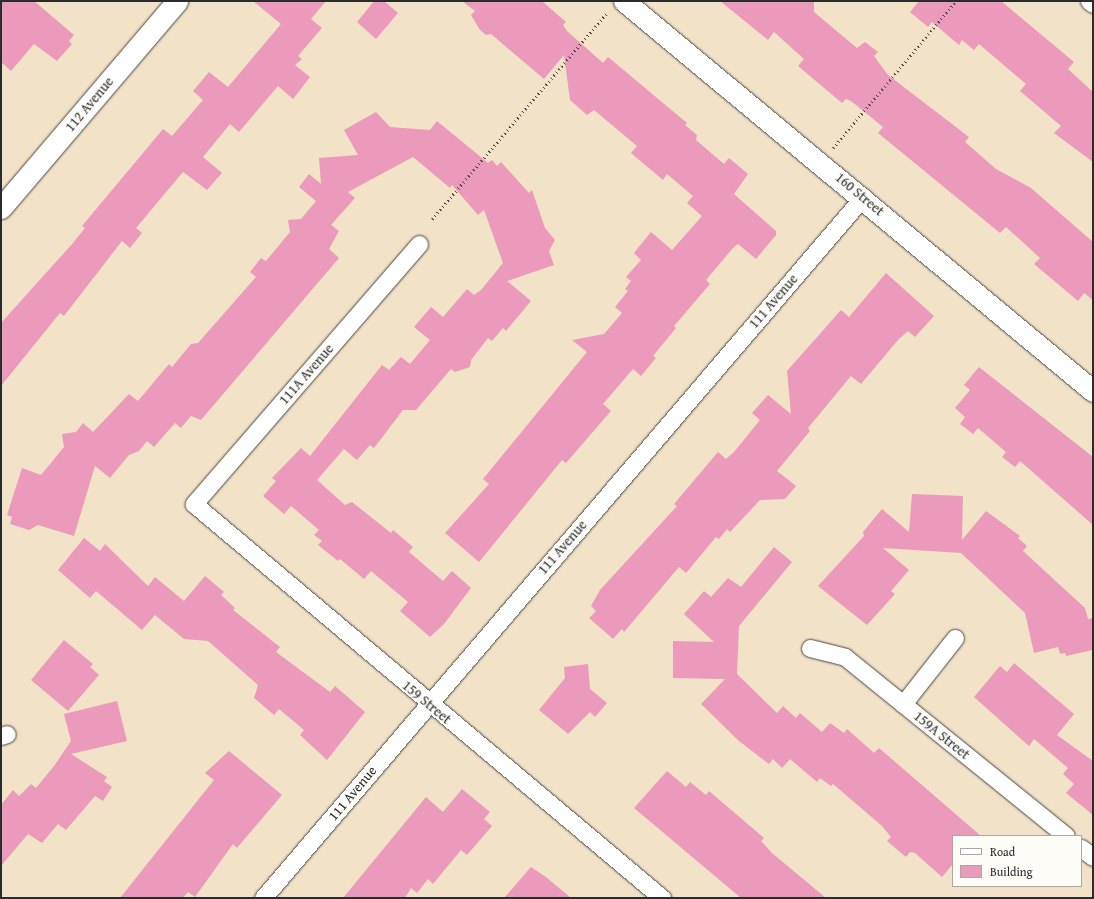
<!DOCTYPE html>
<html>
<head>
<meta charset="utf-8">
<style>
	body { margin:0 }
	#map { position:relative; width:1094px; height:899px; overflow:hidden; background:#f2e2c7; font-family:"Gentium Book Plus",serif }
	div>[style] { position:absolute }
	.building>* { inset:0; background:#eb9abb }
	.path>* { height:2.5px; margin-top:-1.25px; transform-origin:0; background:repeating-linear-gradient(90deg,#494642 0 1px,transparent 0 4px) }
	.roads { filter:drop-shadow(0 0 1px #494642) drop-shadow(0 0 1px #494642) }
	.minor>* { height:17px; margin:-8.5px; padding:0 8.5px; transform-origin:8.5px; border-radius:8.5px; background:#fff }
	.tertiary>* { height:21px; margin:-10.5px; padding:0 10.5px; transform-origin:10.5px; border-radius:10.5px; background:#fff }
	span { translate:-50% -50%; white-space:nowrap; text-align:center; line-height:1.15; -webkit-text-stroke:3px #fdfcf7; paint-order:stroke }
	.street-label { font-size:14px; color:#2b2b2b }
	.frame { position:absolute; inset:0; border:2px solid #2b2b2b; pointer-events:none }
	.legend { position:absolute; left:952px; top:835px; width:130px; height:52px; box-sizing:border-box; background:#fdfcf7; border:1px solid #a9a8a5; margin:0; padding:5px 7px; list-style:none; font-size:12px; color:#2b2b2b }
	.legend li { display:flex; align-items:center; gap:8px; height:20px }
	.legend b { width:20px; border:1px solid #a9a8a5 }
</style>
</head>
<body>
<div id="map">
	<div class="building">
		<div style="clip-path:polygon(1px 1px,34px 1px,74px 35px,69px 41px,72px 44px,57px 61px,34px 44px,11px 71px,1px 62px)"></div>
		<div style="clip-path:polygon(253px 1px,326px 1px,311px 19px,322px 28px,298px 56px,302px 59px,295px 65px,310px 77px,293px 99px,278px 86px,239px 132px,230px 124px,203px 157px,222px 173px,207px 190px,183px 172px,136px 228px,142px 233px,130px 248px,122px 241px,64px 316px,60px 313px,1px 386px,1px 323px,73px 243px,85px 228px,82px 226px,163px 129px,172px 136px,203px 100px,193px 91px,209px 72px,228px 87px,281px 24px)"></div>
		<div style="clip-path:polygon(374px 1px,384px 1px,398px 13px,376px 39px,357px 22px)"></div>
		<div style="clip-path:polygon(462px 1px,542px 1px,566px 22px,563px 25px,567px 31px,603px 63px,608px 57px,687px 123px,685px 125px,697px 135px,696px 140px,724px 164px,729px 158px,748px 174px,734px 194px,776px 231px,776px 235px,756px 259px,738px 244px,733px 248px,706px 280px,710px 284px,674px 326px,676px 328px,653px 356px,656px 358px,641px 376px,633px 369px,603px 404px,611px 411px,566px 463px,562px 460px,479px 562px,445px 533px,489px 484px,483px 479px,587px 352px,572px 340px,604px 334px,622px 313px,615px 307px,628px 291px,625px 289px,631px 281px,626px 277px,641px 260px,634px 253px,651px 232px,672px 250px,702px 216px,687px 203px,693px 196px,667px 174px,663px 180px,631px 153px,637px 146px,594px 110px,587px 115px,570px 100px,564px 55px,544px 79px,491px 34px,486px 35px,480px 30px,471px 15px,475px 11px)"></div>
		<div style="clip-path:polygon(720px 1px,814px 1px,814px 12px,857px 48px,865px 42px,878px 52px,874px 56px,888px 75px,969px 137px,965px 142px,996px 169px,1031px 188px,1093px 242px,1093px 300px,1084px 293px,1078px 301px,1034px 264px,1040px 258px,1006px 227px,1000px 233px,878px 133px,883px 127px,851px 101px,846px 99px,842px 103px,798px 66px,804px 59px,774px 32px,768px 40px)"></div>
		<div style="clip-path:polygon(919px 1px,1001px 1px,1074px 62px,1068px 69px,1093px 92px,1093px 162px,1054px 133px,1061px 126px,1020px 91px,1026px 84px,979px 44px,974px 50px,962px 40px,959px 45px,932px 22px,928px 27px,910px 12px)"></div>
		<div style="clip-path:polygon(376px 112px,390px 127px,430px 130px,437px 121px,488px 163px,492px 160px,497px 166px,501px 162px,529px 193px,532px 190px,545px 228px,555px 240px,549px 251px,554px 265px,507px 281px,531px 301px,506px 331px,503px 328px,492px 341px,488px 338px,471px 360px,470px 367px,455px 372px,451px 369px,416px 410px,403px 410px,374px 448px,370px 445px,357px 460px,344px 449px,317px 480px,345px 505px,352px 502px,391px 533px,393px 530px,413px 547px,409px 552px,443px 581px,452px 571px,471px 588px,444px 624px,430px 637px,400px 611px,408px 602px,371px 571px,364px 579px,340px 559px,338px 561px,318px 545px,322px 541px,314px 535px,319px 530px,291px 506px,284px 514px,263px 496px,276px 481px,272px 478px,301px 448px,310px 456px,382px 365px,389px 370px,401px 357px,410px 364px,430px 340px,414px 327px,431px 307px,443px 317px,467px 289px,474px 295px,481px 290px,503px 263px,484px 210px,478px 215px,452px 185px,450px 188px,413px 157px,348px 192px,355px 198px,331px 225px,339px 231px,329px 249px,339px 258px,201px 420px,191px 416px,181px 428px,175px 423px,154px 447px,147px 441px,139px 451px,129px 455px,110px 478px,95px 466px,74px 536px,38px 525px,29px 530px,10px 524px,12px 517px,7px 515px,22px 468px,41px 475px,64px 447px,62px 434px,76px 432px,83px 423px,93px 432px,129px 394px,138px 401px,169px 364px,172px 367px,191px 344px,198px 343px,256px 277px,250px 272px,261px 258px,266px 261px,290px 232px,288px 220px,301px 219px,316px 201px,299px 187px,309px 174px,321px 184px,319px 158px,358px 155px,344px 130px)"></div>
		<div style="clip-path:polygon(886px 273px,934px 316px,915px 337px,908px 331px,898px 340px,861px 384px,851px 376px,808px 428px,810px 431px,777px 471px,796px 486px,785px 499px,760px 500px,730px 532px,727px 529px,719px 539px,716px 537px,686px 573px,679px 567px,624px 632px,622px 629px,613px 639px,589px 618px,596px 611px,591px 606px,600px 590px,677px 506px,674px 504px,718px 452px,726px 459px,734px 452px,760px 420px,752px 413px,768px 395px,791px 414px,787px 371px,841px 310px,849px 317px)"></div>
		<div style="clip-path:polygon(979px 367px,1093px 457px,1093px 525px,1020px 461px,1015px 467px,1002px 457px,1006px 452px,978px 428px,973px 434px,960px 424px,965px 417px,955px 408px,970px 390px,964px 385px)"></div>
		<div style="clip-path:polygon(912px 494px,963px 496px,962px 540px,986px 511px,1020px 536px,1018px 538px,1027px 546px,1023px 551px,1085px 608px,1088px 619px,1093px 618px,1093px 650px,1066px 656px,1065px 653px,1060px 654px,1058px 647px,1034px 653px,1025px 613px,961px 553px,883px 548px,909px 570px,891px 591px,895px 594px,867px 625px,818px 586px,864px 536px,863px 532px,882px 509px,909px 532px)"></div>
		<div style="clip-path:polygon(84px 538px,100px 551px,105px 544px,148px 586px,155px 577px,184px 601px,205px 576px,224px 592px,221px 595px,235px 608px,233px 610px,280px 647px,276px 652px,330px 692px,335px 686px,365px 712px,327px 760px,300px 735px,304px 730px,279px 709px,274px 715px,254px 698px,258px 685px,208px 641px,184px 639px,155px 615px,142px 630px,96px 591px,90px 598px,58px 570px)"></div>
		<div style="clip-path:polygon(774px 547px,792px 562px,739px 626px,737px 674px,777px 713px,783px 706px,796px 718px,800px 713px,822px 732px,830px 723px,844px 733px,847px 729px,874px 753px,879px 748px,981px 836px,953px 836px,953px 864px,942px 877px,915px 853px,910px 852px,906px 857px,887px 841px,891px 837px,882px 826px,833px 784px,831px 786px,820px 778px,817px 782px,790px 759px,782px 768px,773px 759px,769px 764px,739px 741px,701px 704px,725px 679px,673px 678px,673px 641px,714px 642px,684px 614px,704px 591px,711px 597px,728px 578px,741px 587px)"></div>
		<div style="clip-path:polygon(64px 640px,93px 664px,90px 667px,99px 675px,68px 711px,31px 680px)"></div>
		<div style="clip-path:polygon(1014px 663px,1074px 714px,1057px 735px,1093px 761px,1093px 815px,1066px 793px,1074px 784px,1063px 774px,1068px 768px,1034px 739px,1029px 746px,974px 697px,1000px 666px,1007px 672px)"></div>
		<div style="clip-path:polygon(588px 664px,590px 689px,607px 703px,595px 717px,590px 712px,568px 734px,539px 710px,565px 678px,564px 667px)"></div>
		<div style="clip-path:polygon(117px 701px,127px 741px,71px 754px,107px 777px,104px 781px,112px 787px,103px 801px,95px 796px,66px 830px,58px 824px,42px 843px,28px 834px,1px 866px,1px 805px,13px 790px,19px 796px,31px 784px,36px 788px,54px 766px,71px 741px,64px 714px)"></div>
		<div style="clip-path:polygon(229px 751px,282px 795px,237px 848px,233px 844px,195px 897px,188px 892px,183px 898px,120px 898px,214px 780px,205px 773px)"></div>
		<div style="clip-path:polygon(667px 771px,686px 787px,690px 782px,706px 795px,709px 791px,764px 838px,761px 841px,772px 853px,826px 898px,741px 898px,634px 808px)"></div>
		<div style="clip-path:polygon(462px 789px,490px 812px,484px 819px,492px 826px,467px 855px,461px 850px,433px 884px,428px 879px,417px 893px,411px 888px,405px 898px,343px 898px,426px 797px,443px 812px)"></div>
		<div style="clip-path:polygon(531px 867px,546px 877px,571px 898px,504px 898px)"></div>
	</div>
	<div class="path">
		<div style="left:833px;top:148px;width:192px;rotate:-50.1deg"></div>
		<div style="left:432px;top:219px;width:270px;rotate:-49.7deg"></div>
	</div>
	<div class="roads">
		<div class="minor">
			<div style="left:1089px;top:1px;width:5px;rotate:37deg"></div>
			<div style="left:419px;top:244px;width:344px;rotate:130.9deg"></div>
			<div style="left:194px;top:504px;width:612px;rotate:40.09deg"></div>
			<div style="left:810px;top:648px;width:36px;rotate:14deg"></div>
			<div style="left:845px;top:657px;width:284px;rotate:39deg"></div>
			<div style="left:903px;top:704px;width:84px;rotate:-51.8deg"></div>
			<div style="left:1px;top:736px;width:6px;rotate:-18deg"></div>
			<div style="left:1081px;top:848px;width:15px;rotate:37deg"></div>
			<div style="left:263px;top:898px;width:923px;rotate:-49.44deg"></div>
		</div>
		<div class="tertiary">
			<div style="left:624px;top:1px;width:610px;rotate:39.75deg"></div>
			<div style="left:1px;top:208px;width:272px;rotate:-49.6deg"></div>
		</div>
	</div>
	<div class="street-label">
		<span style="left:89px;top:104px;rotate:-50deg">112 Avenue</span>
		<span style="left:860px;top:194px;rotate:40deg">160 Street</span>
		<span style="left:773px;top:301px;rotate:-49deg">111 Avenue</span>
		<span style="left:306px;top:374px;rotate:-49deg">111A Avenue</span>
		<span style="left:562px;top:547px;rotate:-49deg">111 Avenue</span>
		<span style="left:427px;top:702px;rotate:40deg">159 Street</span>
		<span style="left:942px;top:735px;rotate:39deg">159A Street</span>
		<span style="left:352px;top:793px;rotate:-50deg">111 Avenue</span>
	</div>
	<div class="frame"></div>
	<ul class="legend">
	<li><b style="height:5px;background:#fff"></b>Road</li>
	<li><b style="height:11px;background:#eb9abb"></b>Building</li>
	</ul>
</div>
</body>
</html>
